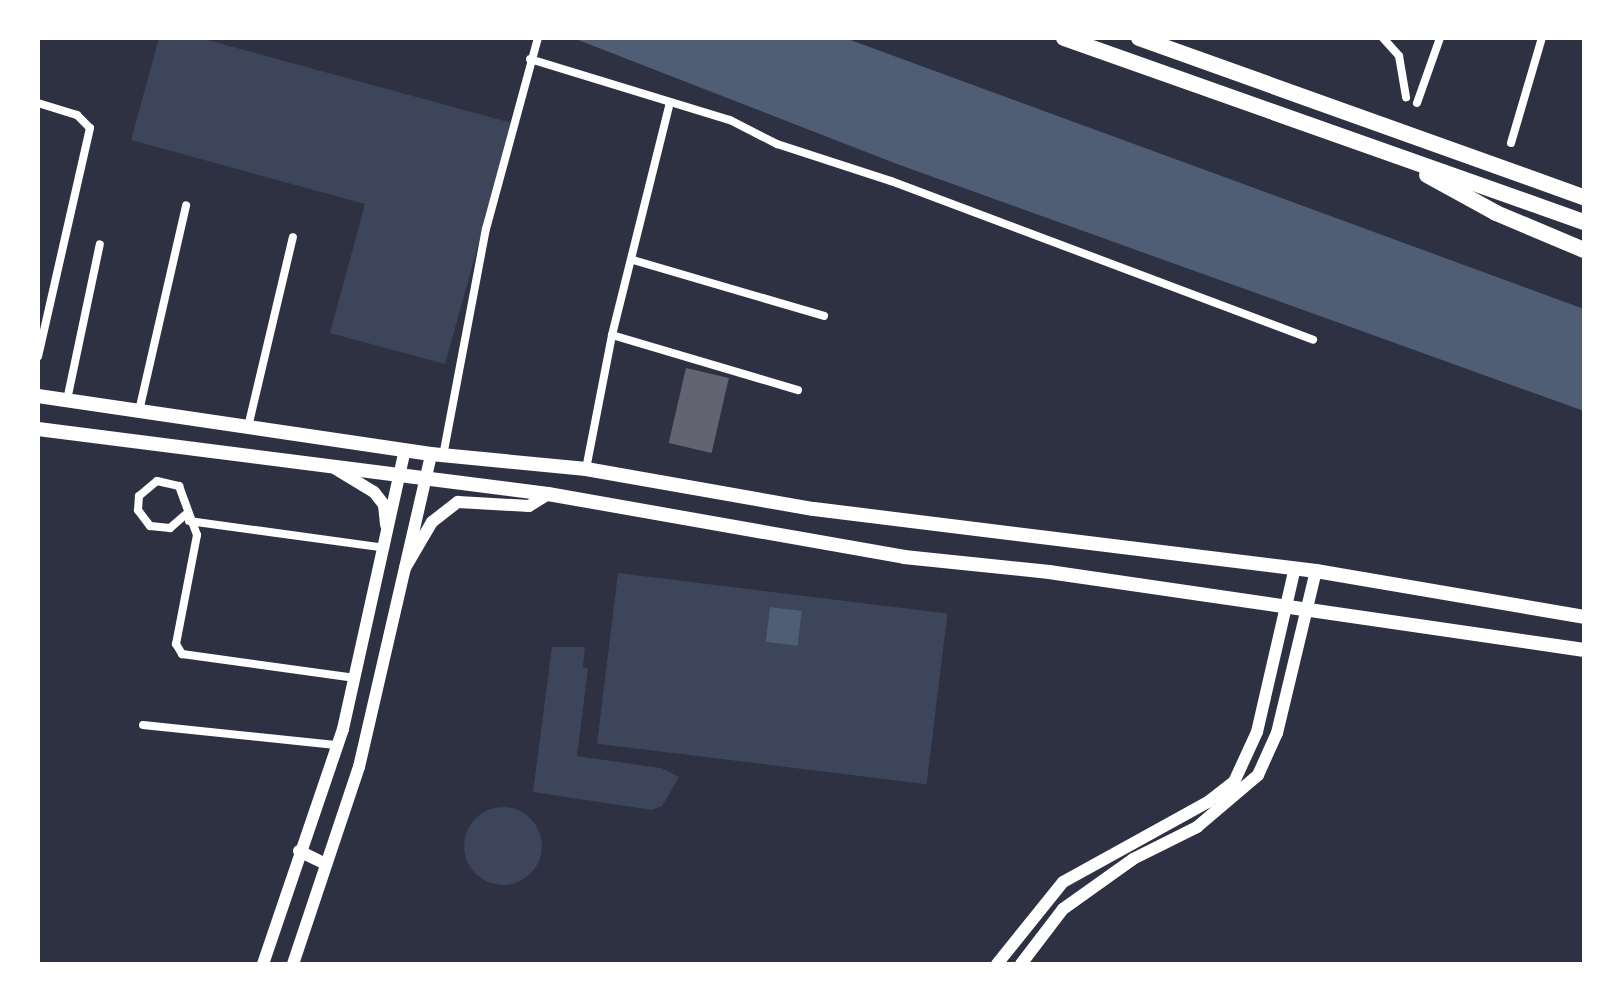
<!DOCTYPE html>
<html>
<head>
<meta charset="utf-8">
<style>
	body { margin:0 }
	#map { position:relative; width:1622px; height:1002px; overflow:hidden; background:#2d3142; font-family:"Open Sans",sans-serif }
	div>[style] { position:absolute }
	.green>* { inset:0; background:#3c4559; transform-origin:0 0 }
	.round { border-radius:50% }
	.water>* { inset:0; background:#4f5d75; transform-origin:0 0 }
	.building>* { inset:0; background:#626471; transform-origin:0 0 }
	.minor>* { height:8px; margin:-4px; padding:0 4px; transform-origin:4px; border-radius:4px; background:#fff }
	.tertiary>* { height:12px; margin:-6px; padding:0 6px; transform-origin:6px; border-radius:6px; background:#fff }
	.secondary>* { height:14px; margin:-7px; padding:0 7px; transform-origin:7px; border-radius:7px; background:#fff }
	.trunk>* { height:16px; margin:-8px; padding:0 8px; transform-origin:8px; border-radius:8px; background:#fff }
	span { translate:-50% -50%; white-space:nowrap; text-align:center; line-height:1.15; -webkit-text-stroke:8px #fff; paint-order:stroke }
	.frame { position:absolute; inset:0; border:40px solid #fff; pointer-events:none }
</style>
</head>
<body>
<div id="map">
	<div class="green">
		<div style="clip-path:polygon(159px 38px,200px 38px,512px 123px,445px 364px,330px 333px,365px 204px,131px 140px)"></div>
		<div style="left:618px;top:573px;width:332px;height:172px;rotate:7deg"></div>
		<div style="clip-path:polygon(552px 647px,585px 647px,583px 667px,588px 669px,577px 756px,661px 768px,679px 777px,662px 806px,652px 810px,533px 792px)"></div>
		<div class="round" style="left:464px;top:807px;width:78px;height:78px"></div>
	</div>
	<div class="water">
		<div style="clip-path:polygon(573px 38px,845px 38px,1584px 309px,1584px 411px,897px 164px)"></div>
		<div style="left:770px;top:607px;width:32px;height:35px;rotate:7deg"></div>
	</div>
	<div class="building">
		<div style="left:686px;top:368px;width:44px;height:77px;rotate:13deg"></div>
	</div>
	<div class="minor">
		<div style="left:1383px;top:38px;width:24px;rotate:48deg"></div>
		<div style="left:1399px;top:56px;width:42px;rotate:80.3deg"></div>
		<div style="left:530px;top:59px;width:209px;rotate:17deg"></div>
		<div style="left:730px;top:120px;width:53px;rotate:27.1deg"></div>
		<div style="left:777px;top:144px;width:120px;rotate:18deg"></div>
		<div style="left:891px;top:181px;width:451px;rotate:20.6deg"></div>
		<div style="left:38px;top:103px;width:41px;rotate:17.1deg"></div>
		<div style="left:77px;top:115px;width:18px;rotate:45deg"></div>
		<div style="left:90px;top:128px;width:234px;rotate:102.8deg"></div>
		<div style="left:1417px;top:103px;width:69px;rotate:-70.5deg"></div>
		<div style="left:1511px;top:143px;width:109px;rotate:-73.6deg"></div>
		<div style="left:633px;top:260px;width:199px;rotate:16.3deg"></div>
		<div style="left:612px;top:335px;width:194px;rotate:16.5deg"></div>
		<div style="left:67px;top:400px;width:159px;rotate:-78.1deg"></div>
		<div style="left:139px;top:411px;width:211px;rotate:-77.1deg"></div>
		<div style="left:248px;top:427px;width:195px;rotate:-76.7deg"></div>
		<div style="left:443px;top:456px;width:231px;rotate:-79.3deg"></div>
		<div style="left:486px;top:229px;width:198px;rotate:-74.8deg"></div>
		<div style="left:586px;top:469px;width:136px;rotate:-79deg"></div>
		<div style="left:612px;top:335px;width:240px;rotate:-76deg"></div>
		<div style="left:185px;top:515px;width:20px;rotate:139deg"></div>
		<div style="left:170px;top:528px;width:20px;rotate:-174deg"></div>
		<div style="left:150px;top:526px;width:20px;rotate:-127deg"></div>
		<div style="left:138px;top:510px;width:14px;rotate:-86deg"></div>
		<div style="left:139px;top:496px;width:23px;rotate:-40deg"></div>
		<div style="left:157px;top:481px;width:23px;rotate:13deg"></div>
		<div style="left:179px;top:486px;width:52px;rotate:69.8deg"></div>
		<div style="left:197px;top:535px;width:111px;rotate:100.9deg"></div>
		<div style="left:176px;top:644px;width:12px;rotate:59deg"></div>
		<div style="left:182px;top:654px;width:175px;rotate:7.9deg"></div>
		<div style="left:189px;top:521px;width:198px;rotate:7.8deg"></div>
		<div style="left:143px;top:725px;width:196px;rotate:5.9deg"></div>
	</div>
	<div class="tertiary">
		<div style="left:336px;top:469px;width:44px;rotate:31.2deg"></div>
		<div style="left:374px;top:492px;width:16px;rotate:52deg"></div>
		<div style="left:384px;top:505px;width:20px;rotate:84deg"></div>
		<div style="left:405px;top:568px;width:53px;rotate:-59.6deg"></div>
		<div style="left:432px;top:522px;width:33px;rotate:-38deg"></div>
		<div style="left:458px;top:502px;width:71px;rotate:3.2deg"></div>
		<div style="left:529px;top:506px;width:22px;rotate:-32deg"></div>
		<div style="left:299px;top:851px;width:30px;rotate:26deg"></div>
		<div style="left:263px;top:964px;width:248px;rotate:-71.2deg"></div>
		<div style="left:343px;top:729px;width:286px;rotate:-77.5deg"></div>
		<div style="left:293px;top:964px;width:208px;rotate:-71.5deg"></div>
		<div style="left:359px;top:767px;width:321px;rotate:-77deg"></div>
		<div style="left:997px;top:964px;width:105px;rotate:-51.2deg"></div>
		<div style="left:1063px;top:882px;width:166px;rotate:-28.9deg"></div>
		<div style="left:1208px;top:802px;width:33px;rotate:-38deg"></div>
		<div style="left:1234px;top:782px;width:55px;rotate:-65.3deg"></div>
		<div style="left:1257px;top:732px;width:168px;rotate:-77deg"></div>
		<div style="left:1021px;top:964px;width:69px;rotate:-52.6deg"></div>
		<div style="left:1063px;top:909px;width:86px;rotate:-35.5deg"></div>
		<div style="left:1133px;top:859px;width:72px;rotate:-26.6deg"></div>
		<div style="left:1197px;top:827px;width:80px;rotate:-40.4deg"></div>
		<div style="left:1258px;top:775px;width:46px;rotate:-65.7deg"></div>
		<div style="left:1277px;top:733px;width:167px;rotate:-76.5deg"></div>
	</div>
	<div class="secondary">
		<div style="left:38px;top:396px;width:397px;rotate:8.4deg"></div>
		<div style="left:431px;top:454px;width:156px;rotate:5.5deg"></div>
		<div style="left:586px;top:469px;width:231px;rotate:10deg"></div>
		<div style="left:814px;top:509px;width:506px;rotate:7.04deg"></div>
		<div style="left:1316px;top:571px;width:272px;rotate:9.7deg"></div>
		<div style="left:38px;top:429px;width:514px;rotate:7.26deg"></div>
		<div style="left:548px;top:494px;width:362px;rotate:10deg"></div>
		<div style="left:904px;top:557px;width:146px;rotate:5.9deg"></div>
		<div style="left:1049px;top:572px;width:541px;rotate:8.29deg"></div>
	</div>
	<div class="trunk">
		<div style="left:1064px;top:38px;width:552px;rotate:19.49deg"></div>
		<div style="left:1139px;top:38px;width:473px;rotate:19.7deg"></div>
		<div style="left:1427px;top:175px;width:79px;rotate:28.8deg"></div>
		<div style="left:1496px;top:213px;width:95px;rotate:22.8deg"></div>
	</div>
	<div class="frame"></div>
</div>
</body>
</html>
